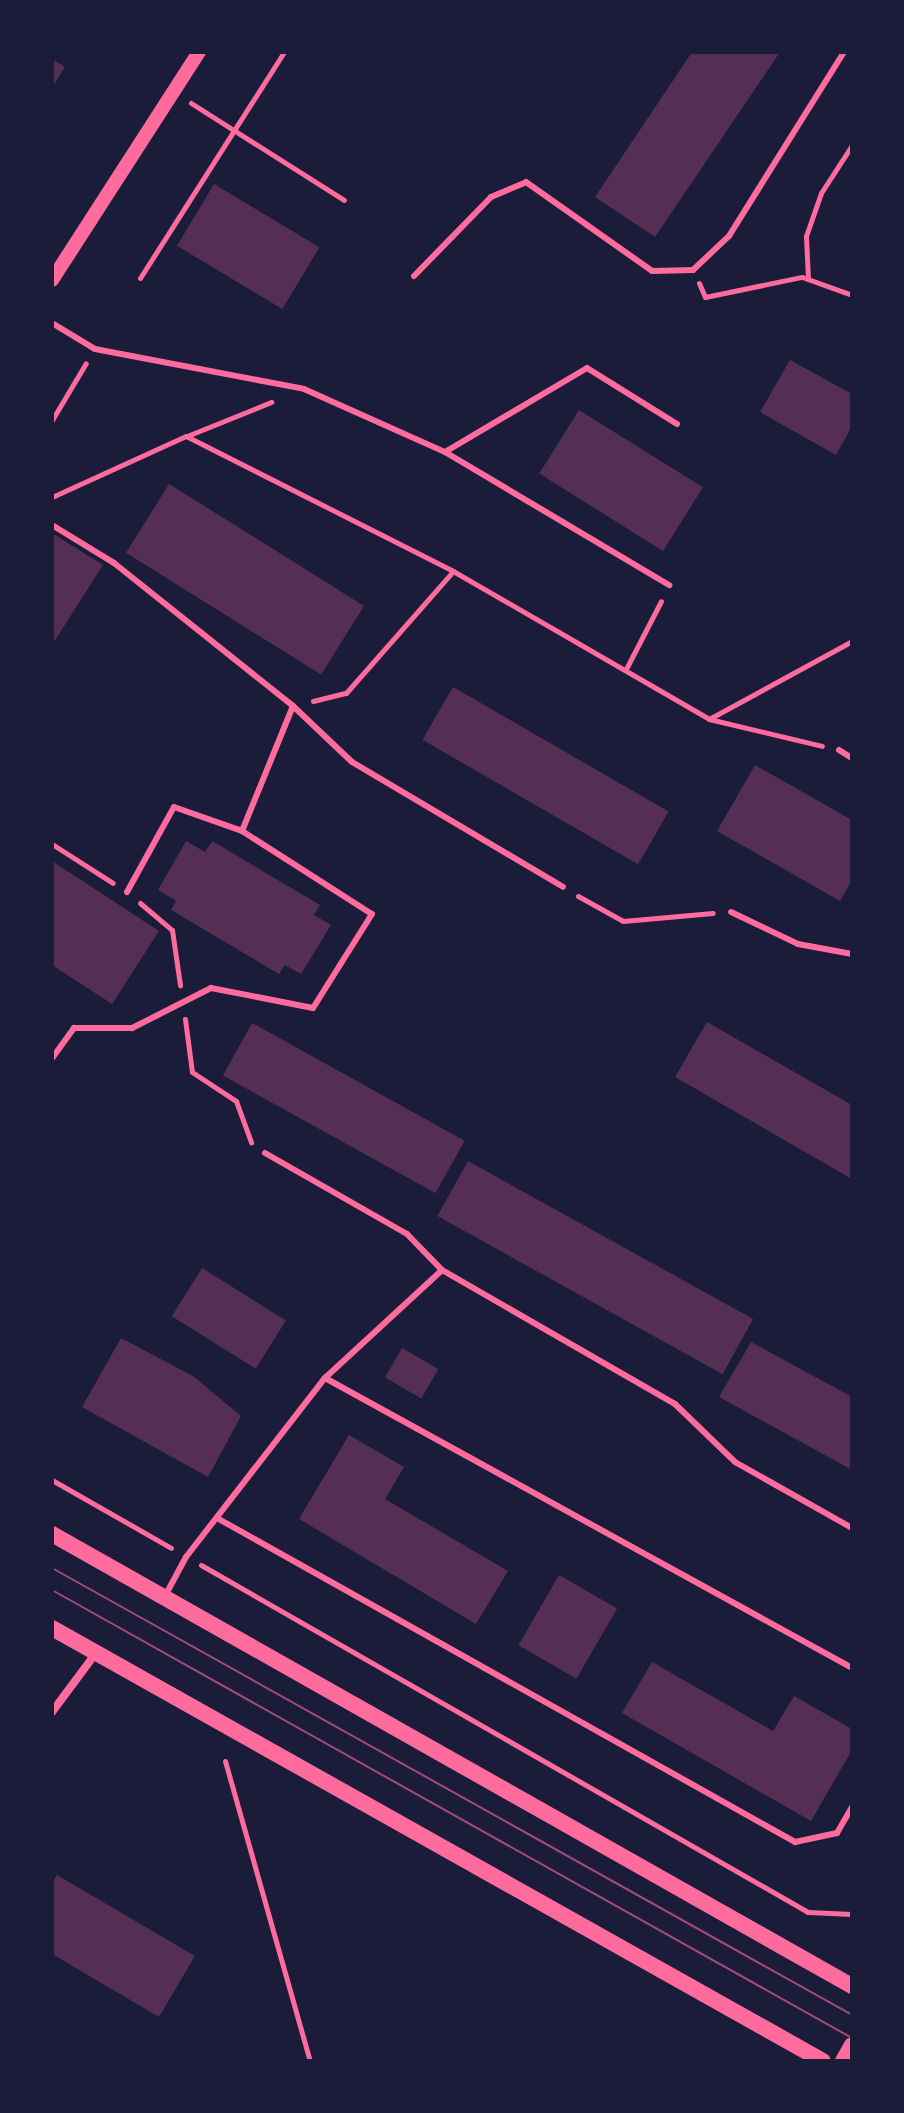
<!DOCTYPE html>
<html>
<head>
<meta charset="utf-8">
<style>
	body { margin:0 }
	#map { position:relative; width:904px; height:2113px; overflow:hidden; background:#1b1b3a; font-family:"Golos Text",sans-serif }
	div>[style] { position:absolute }
	.building>* { inset:0; background:#542f53; transform-origin:0 0 }
	.path>* { height:5px; margin:-2.5px; padding:0 2.5px; transform-origin:2.5px; border-radius:2.5px; background:#ff6b9d }
	.service>* { height:6px; margin:-3px; padding:0 3px; transform-origin:3px; border-radius:3px; background:#ff6b9d }
	.minor>* { height:8px; margin:-4px; padding:0 4px; transform-origin:4px; border-radius:4px; background:#ff6b9d }
	.tertiary>* { height:14px; margin:-7px; padding:0 7px; transform-origin:7px; border-radius:7px; background:#ff6b9d }
	.secondary>* { height:16px; margin:-8px; padding:0 8px; transform-origin:8px; border-radius:8px; background:#ff6b9d }
	.tram>* { height:2px; margin:-1px; padding:0 1px; transform-origin:1px; border-radius:1px; background:#a44b75 }
	span { translate:-50% -50%; white-space:nowrap; text-align:center; line-height:1.15; -webkit-text-stroke:7px #1b1b3a; paint-order:stroke }
	.frame { position:absolute; inset:0; border:54px solid #1b1b3a; pointer-events:none }
</style>
</head>
<body>
<div id="map">
	<div class="building">
		<div style="clip-path:polygon(692px 52px,780px 52px,655px 237px,595px 197px)"></div>
		<div style="clip-path:polygon(52px 59px,65px 67px,52px 88px)"></div>
		<div style="left:214px;top:184px;width:123px;height:72px;rotate:31deg"></div>
		<div style="clip-path:polygon(790px 360px,852px 394px,852px 426px,836px 455px,760px 412px)"></div>
		<div style="left:579px;top:410px;width:146px;height:75px;rotate:32deg"></div>
		<div style="left:169px;top:484px;width:230px;height:81px;rotate:32deg"></div>
		<div style="clip-path:polygon(52px 533px,103px 565px,52px 645px)"></div>
		<div style="left:453px;top:687px;width:249px;height:61px;rotate:30deg"></div>
		<div style="clip-path:polygon(755px 765px,852px 820px,852px 880px,840px 901px,717px 831px)"></div>
		<div style="clip-path:polygon(186px 841px,205px 852px,212px 841px,320px 905px,314px 915px,331px 925px,301px 974px,285px 965px,279px 974px,171px 910px,176px 901px,158px 890px)"></div>
		<div style="clip-path:polygon(52px 861px,159px 931px,112px 1004px,52px 965px)"></div>
		<div style="clip-path:polygon(707px 1022px,852px 1105px,852px 1179px,675px 1077px)"></div>
		<div style="left:252px;top:1023px;width:243px;height:60px;rotate:29deg"></div>
		<div style="left:468px;top:1161px;width:326px;height:63px;rotate:29deg"></div>
		<div style="left:202px;top:1268px;width:99px;height:57px;rotate:32deg"></div>
		<div style="clip-path:polygon(121px 1338px,193px 1376px,241px 1416px,208px 1477px,82px 1407px)"></div>
		<div style="clip-path:polygon(751px 1342px,852px 1397px,852px 1470px,719px 1397px)"></div>
		<div style="left:402px;top:1348px;width:42px;height:34px;rotate:30deg"></div>
		<div style="clip-path:polygon(349px 1435px,404px 1467px,385px 1499px,508px 1571px,476px 1624px,299px 1519px)"></div>
		<div style="left:559px;top:1575px;width:67px;height:81px;rotate:30deg"></div>
		<div style="clip-path:polygon(652px 1662px,773px 1731px,794px 1696px,852px 1729px,852px 1750px,811px 1821px,622px 1713px)"></div>
		<div style="clip-path:polygon(57px 1875px,195px 1956px,159px 2017px,52px 1954px,52px 1883px)"></div>
	</div>
	<div class="path">
		<div style="left:191px;top:103px;width:181px;rotate:32.4deg"></div>
		<div style="left:140px;top:278px;width:268px;rotate:-57.5deg"></div>
		<div style="left:808px;top:279px;width:43px;rotate:-92.7deg"></div>
		<div style="left:806px;top:236px;width:46px;rotate:-70.8deg"></div>
		<div style="left:821px;top:193px;width:57px;rotate:-57.1deg"></div>
		<div style="left:699px;top:283px;width:15px;rotate:67deg"></div>
		<div style="left:705px;top:297px;width:99px;rotate:-11.7deg"></div>
		<div style="left:802px;top:277px;width:53px;rotate:19.8deg"></div>
		<div style="left:52px;top:420px;width:66px;rotate:-59.2deg"></div>
		<div style="left:187px;top:436px;width:91px;rotate:-22deg"></div>
		<div style="left:52px;top:497px;width:147px;rotate:-24.5deg"></div>
		<div style="left:186px;top:436px;width:299px;rotate:26.8deg"></div>
		<div style="left:627px;top:667px;width:74px;rotate:-62.7deg"></div>
		<div style="left:313px;top:701px;width:34px;rotate:-14deg"></div>
		<div style="left:346px;top:693px;width:162px;rotate:-48.7deg"></div>
		<div style="left:453px;top:571px;width:296px;rotate:30deg"></div>
		<div style="left:709px;top:719px;width:163px;rotate:-28.6deg"></div>
		<div style="left:709px;top:719px;width:116px;rotate:13.4deg"></div>
		<div style="left:52px;top:844px;width:72px;rotate:32.6deg"></div>
		<div style="left:578px;top:896px;width:51px;rotate:29.1deg"></div>
		<div style="left:623px;top:921px;width:90px;rotate:-5.1deg"></div>
		<div style="left:140px;top:903px;width:42px;rotate:40.2deg"></div>
		<div style="left:172px;top:930px;width:56px;rotate:81.7deg"></div>
		<div style="left:185px;top:1019px;width:53px;rotate:82.5deg"></div>
		<div style="left:192px;top:1072px;width:53px;rotate:33.4deg"></div>
		<div style="left:236px;top:1101px;width:44px;rotate:69.9deg"></div>
		<div style="left:52px;top:1480px;width:137px;rotate:29.7deg"></div>
		<div style="left:201px;top:1565px;width:699px;rotate:29.76deg"></div>
		<div style="left:808px;top:1912px;width:44px;rotate:2.6deg"></div>
		<div style="left:225px;top:1761px;width:312px;rotate:74.2deg"></div>
	</div>
	<div class="service">
		<div style="left:414px;top:276px;width:110px;rotate:-45.7deg"></div>
		<div style="left:491px;top:197px;width:38px;rotate:-23deg"></div>
		<div style="left:526px;top:182px;width:154px;rotate:35.2deg"></div>
		<div style="left:652px;top:271px;width:41px;rotate:-1.4deg"></div>
		<div style="left:693px;top:270px;width:50px;rotate:-43.4deg"></div>
		<div style="left:729px;top:236px;width:217px;rotate:-58deg"></div>
		<div style="left:52px;top:323px;width:50px;rotate:31.2deg"></div>
		<div style="left:95px;top:349px;width:213px;rotate:10.8deg"></div>
		<div style="left:304px;top:389px;width:154px;rotate:24.1deg"></div>
		<div style="left:445px;top:452px;width:165px;rotate:-30.6deg"></div>
		<div style="left:587px;top:368px;width:106px;rotate:31.9deg"></div>
		<div style="left:445px;top:452px;width:261px;rotate:30.7deg"></div>
		<div style="left:52px;top:525px;width:73px;rotate:31.5deg"></div>
		<div style="left:114px;top:563px;width:229px;rotate:38.6deg"></div>
		<div style="left:293px;top:706px;width:135px;rotate:112.2deg"></div>
		<div style="left:242px;top:831px;width:154px;rotate:32.6deg"></div>
		<div style="left:372px;top:914px;width:111px;rotate:122.1deg"></div>
		<div style="left:313px;top:1008px;width:104px;rotate:-168.9deg"></div>
		<div style="left:211px;top:988px;width:89px;rotate:153.1deg"></div>
		<div style="left:132px;top:1028px;width:58px;rotate:180deg"></div>
		<div style="left:74px;top:1028px;width:37px;rotate:126deg"></div>
		<div style="left:293px;top:706px;width:81px;rotate:43.5deg"></div>
		<div style="left:352px;top:762px;width:245px;rotate:30.6deg"></div>
		<div style="left:839px;top:750px;width:15px;rotate:32deg"></div>
		<div style="left:127px;top:892px;width:97px;rotate:-61.1deg"></div>
		<div style="left:174px;top:807px;width:72px;rotate:19.4deg"></div>
		<div style="left:731px;top:912px;width:74px;rotate:25.5deg"></div>
		<div style="left:798px;top:944px;width:55px;rotate:10.5deg"></div>
		<div style="left:265px;top:1153px;width:163px;rotate:29.7deg"></div>
		<div style="left:407px;top:1234px;width:50px;rotate:45.8deg"></div>
		<div style="left:442px;top:1270px;width:269px;rotate:29.9deg"></div>
		<div style="left:675px;top:1404px;width:83px;rotate:44deg"></div>
		<div style="left:735px;top:1462px;width:134px;rotate:29.4deg"></div>
		<div style="left:325px;top:1378px;width:159px;rotate:-42.7deg"></div>
		<div style="left:217px;top:1518px;width:663px;rotate:29.27deg"></div>
		<div style="left:795px;top:1842px;width:43px;rotate:-12.1deg"></div>
		<div style="left:837px;top:1833px;width:30px;rotate:-60deg"></div>
		<div style="left:165px;top:1596px;width:44px;rotate:-61.7deg"></div>
		<div style="left:186px;top:1557px;width:227px;rotate:-52.2deg"></div>
		<div style="left:325px;top:1378px;width:602px;rotate:28.82deg"></div>
	</div>
	<div class="minor">
		<div style="left:52px;top:1712px;width:74px;rotate:-53.3deg"></div>
	</div>
	<div class="tertiary">
		<div style="left:52px;top:280px;width:271px;rotate:-57.2deg"></div>
	</div>
	<div class="secondary">
		<div style="left:52px;top:1534px;width:919px;rotate:29.47deg"></div>
		<div style="left:52px;top:1628px;width:884px;rotate:29.32deg"></div>
		<div style="left:843px;top:2061px;width:18px;rotate:-61deg"></div>
	</div>
	<div class="tram">
		<div style="left:52px;top:1568px;width:916px;rotate:29.19deg"></div>
		<div style="left:52px;top:1590px;width:917px;rotate:29.25deg"></div>
	</div>
	<div class="frame"></div>
</div>
</body>
</html>
